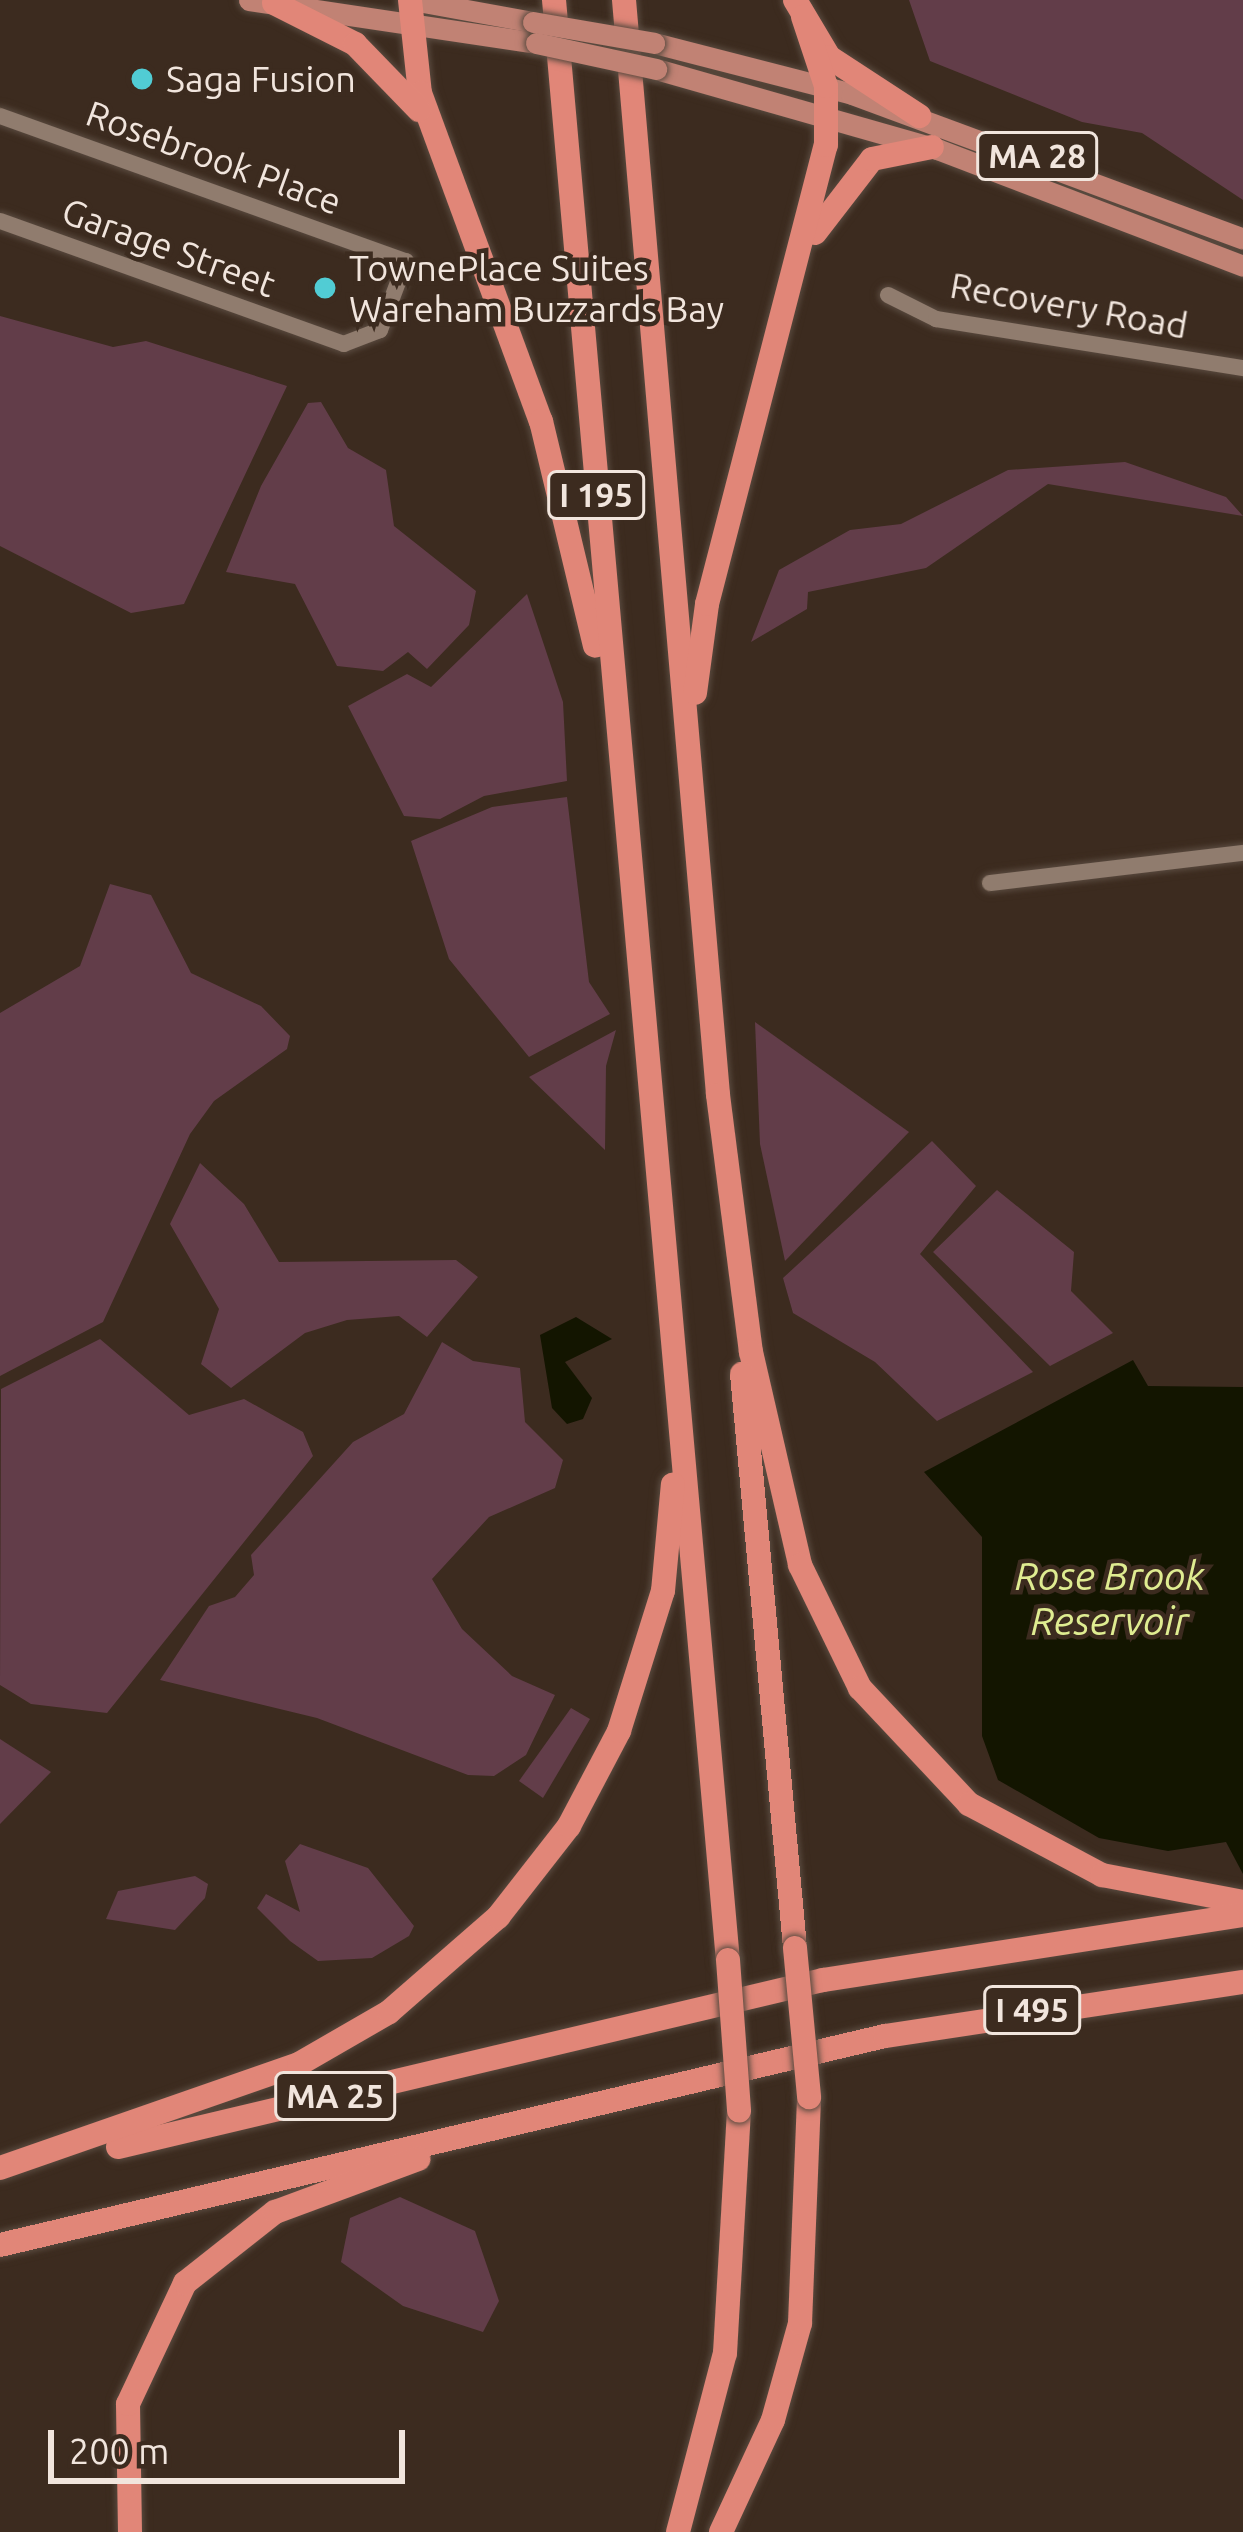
<!DOCTYPE html>
<html>
<head>
<meta charset="utf-8">
<style>
	body { margin:0 }
	#map { position:relative; width:1243px; height:2532px; overflow:hidden; background:#3c2b1f; font-family:Ubuntu,sans-serif }
	div>[style] { position:absolute }
	.green>* { inset:0; background:#623d49 }
	.water>* { inset:0; background:#131500 }
	.roads { filter:drop-shadow(0 0 3px #594a3f) drop-shadow(0 0 3px #594a3f) }
	.minor>* { height:16px; margin:-8px; padding:0 8px; transform-origin:8px; border-radius:8px; background:#907c6e }
	.major>* { height:21px; margin:-10.5px; padding:0 10.5px; transform-origin:10.5px; border-radius:10.5px; background:#c18274 }
	.highway>* { height:24px; margin:-12px; padding:0 12px; transform-origin:12px; border-radius:12px; background:#e18678 }
	.bridges { filter:drop-shadow(0 0 3px #594a3f) drop-shadow(0 0 3px #594a3f) }
	.major-bridge>* { height:21px; margin:-10.5px; padding:0 10.5px; transform-origin:10.5px; border-radius:10.5px; background:#c18274 }
	.highway-bridge>* { height:24px; margin:-12px; padding:0 12px; transform-origin:12px; border-radius:12px; background:#e18678 }
	.dots>* { width:33px; height:33px; translate:-50% -50%; box-sizing:border-box; border:6px solid #3c2b1f; border-radius:50% }
	span { translate:-50% -50%; white-space:nowrap; text-align:center; line-height:1.15; -webkit-text-stroke:9px #3c2b1f; paint-order:stroke }
	.shield-label span { padding:3px 9px; background:#3c2b1f; border:3px solid; border-radius:9px; -webkit-text-stroke-width:0 }
	.shield-label { font-size:33px; color:#f1e5dd; font-weight:700 }
	.poi-label { font-size:36px; color:#f1e5dd }
	.left { translate:0 -50%; text-align:left }
	.street-label { font-size:36px; color:#f1e5dd }
	.water-label { font-size:39px; color:#dfec91; font-style:italic }
	.scale { position:absolute; left:48px; top:2430px; width:357px; height:54px; box-sizing:border-box; border:6px solid #f1e5dd; border-top:0; padding-left:15px; font-size:36px; line-height:42px; white-space:nowrap; color:#f1e5dd; -webkit-text-stroke:9px #3c2b1f; paint-order:stroke }
</style>
</head>
<body>
<div id="map">
	<div class="green">
		<div style="clip-path:polygon(909px 0,1243px 0,1243px 200px,1142px 133px,1082px 122px,930px 61px)"></div>
		<div style="clip-path:polygon(0 316px,113px 347px,146px 341px,287px 386px,184px 604px,131px 613px,0 546px)"></div>
		<div style="clip-path:polygon(321px 402px,348px 448px,386px 470px,394px 526px,476px 591px,469px 625px,427px 669px,408px 652px,383px 671px,337px 666px,295px 584px,226px 572px,261px 486px,308px 403px)"></div>
		<div style="clip-path:polygon(1125px 462px,1226px 497px,1243px 516px,1048px 484px,926px 568px,808px 592px,807px 609px,751px 642px,779px 570px,850px 530px,901px 524px,1008px 470px)"></div>
		<div style="clip-path:polygon(527px 594px,563px 702px,567px 781px,484px 796px,440px 819px,404px 816px,348px 706px,407px 674px,431px 687px)"></div>
		<div style="clip-path:polygon(567px 797px,589px 982px,610px 1014px,529px 1057px,449px 959px,411px 841px,492px 807px)"></div>
		<div style="clip-path:polygon(110px 884px,151px 895px,191px 973px,261px 1006px,290px 1036px,287px 1049px,214px 1101px,190px 1134px,103px 1322px,0 1376px,0 1013px,80px 966px)"></div>
		<div style="clip-path:polygon(755px 1022px,909px 1132px,785px 1261px,760px 1144px)"></div>
		<div style="clip-path:polygon(616px 1030px,606px 1066px,605px 1150px,529px 1077px)"></div>
		<div style="clip-path:polygon(932px 1141px,976px 1186px,920px 1254px,1033px 1372px,937px 1421px,875px 1362px,793px 1313px,783px 1278px)"></div>
		<div style="clip-path:polygon(200px 1163px,244px 1204px,279px 1262px,456px 1260px,478px 1277px,427px 1337px,399px 1316px,347px 1320px,305px 1333px,231px 1388px,201px 1364px,219px 1309px,170px 1224px)"></div>
		<div style="clip-path:polygon(997px 1190px,1074px 1252px,1071px 1291px,1113px 1333px,1050px 1366px,933px 1252px)"></div>
		<div style="clip-path:polygon(100px 1339px,189px 1415px,244px 1399px,303px 1432px,313px 1456px,107px 1713px,31px 1704px,0 1685px,1px 1389px)"></div>
		<div style="clip-path:polygon(442px 1342px,473px 1361px,520px 1368px,525px 1422px,563px 1460px,555px 1488px,489px 1517px,432px 1579px,462px 1629px,512px 1676px,555px 1695px,526px 1755px,494px 1776px,468px 1775px,317px 1718px,160px 1680px,209px 1606px,235px 1597px,254px 1575px,251px 1555px,353px 1442px,404px 1414px)"></div>
		<div style="clip-path:polygon(571px 1708px,590px 1719px,543px 1798px,519px 1781px)"></div>
		<div style="clip-path:polygon(0 1739px,51px 1772px,0 1824px)"></div>
		<div style="clip-path:polygon(300px 1844px,368px 1868px,414px 1926px,409px 1936px,372px 1958px,318px 1961px,290px 1941px,257px 1908px,266px 1894px,300px 1912px,285px 1861px)"></div>
		<div style="clip-path:polygon(195px 1876px,208px 1884px,205px 1898px,175px 1930px,106px 1919px,118px 1891px)"></div>
		<div style="clip-path:polygon(400px 2197px,475px 2231px,499px 2301px,483px 2332px,403px 2306px,341px 2262px,350px 2218px)"></div>
	</div>
	<div class="water">
		<div style="clip-path:polygon(576px 1317px,612px 1339px,565px 1362px,592px 1398px,583px 1419px,567px 1424px,552px 1408px,540px 1335px)"></div>
		<div style="clip-path:polygon(1133px 1360px,1148px 1386px,1243px 1387px,1243px 1874px,1226px 1842px,1168px 1851px,1099px 1838px,998px 1780px,982px 1736px,982px 1537px,924px 1472px)"></div>
	</div>
	<div class="roads">
		<div class="minor">
			<div style="left:0;top:116px;width:431px;rotate:19.7deg"></div>
			<div style="left:406px;top:261px;width:74px;rotate:110.6deg"></div>
			<div style="left:380px;top:330px;width:39px;rotate:159deg"></div>
			<div style="left:344px;top:344px;width:365px;rotate:-160.3deg"></div>
			<div style="left:888px;top:295px;width:54px;rotate:26.6deg"></div>
			<div style="left:936px;top:319px;width:311px;rotate:9.1deg"></div>
			<div style="left:990px;top:883px;width:255px;rotate:-6.8deg"></div>
		</div>
		<div class="major">
			<div style="left:249px;top:0;width:290px;rotate:8.5deg"></div>
			<div style="left:412px;top:0;width:123px;rotate:10.3deg"></div>
			<div style="left:654px;top:43px;width:204px;rotate:14.4deg"></div>
			<div style="left:852px;top:94px;width:417px;rotate:20.3deg"></div>
			<div style="left:656px;top:69px;width:292px;rotate:15.9deg"></div>
			<div style="left:937px;top:149px;width:328px;rotate:20.9deg"></div>
		</div>
		<div class="highway">
			<div style="left:410px;top:0;width:94px;rotate:83.9deg"></div>
			<div style="left:420px;top:93px;width:350px;rotate:69.8deg"></div>
			<div style="left:541px;top:421px;width:231px;rotate:76.5deg"></div>
			<div style="left:554px;top:0;width:1968px;rotate:84.93deg"></div>
			<div style="left:624px;top:0;width:1099px;rotate:85.09deg"></div>
			<div style="left:718px;top:1095px;width:259px;rotate:82.7deg"></div>
			<div style="left:751px;top:1352px;width:219px;rotate:77deg"></div>
			<div style="left:800px;top:1565px;width:137px;rotate:64deg"></div>
			<div style="left:860px;top:1688px;width:159px;rotate:46.8deg"></div>
			<div style="left:969px;top:1804px;width:151px;rotate:28.1deg"></div>
			<div style="left:1102px;top:1875px;width:144px;rotate:10.8deg"></div>
			<div style="left:795px;top:0;width:66px;rotate:59.2deg"></div>
			<div style="left:829px;top:57px;width:108px;rotate:33.2deg"></div>
			<div style="left:274px;top:3px;width:91px;rotate:26.8deg"></div>
			<div style="left:355px;top:44px;width:92px;rotate:45.9deg"></div>
			<div style="left:815px;top:233px;width:93px;rotate:-52.4deg"></div>
			<div style="left:872px;top:159px;width:61px;rotate:-11.3deg"></div>
			<div style="left:695px;top:693px;width:90px;rotate:-82.3deg"></div>
			<div style="left:707px;top:604px;width:474px;rotate:-75.5deg"></div>
			<div style="left:826px;top:145px;width:59px;rotate:-90deg"></div>
			<div style="left:826px;top:86px;width:73px;rotate:-108.4deg"></div>
			<div style="left:742px;top:1374px;width:576px;rotate:84.72deg"></div>
			<div style="left:118px;top:2147px;width:725px;rotate:-13.33deg"></div>
			<div style="left:823px;top:1980px;width:425px;rotate:-8.8deg"></div>
			<div style="left:0;top:2168px;width:317px;rotate:-19.2deg"></div>
			<div style="left:299px;top:2064px;width:104px;rotate:-30deg"></div>
			<div style="left:389px;top:2012px;width:145px;rotate:-41.1deg"></div>
			<div style="left:498px;top:1917px;width:115px;rotate:-52deg"></div>
			<div style="left:569px;top:1826px;width:107px;rotate:-62.2deg"></div>
			<div style="left:619px;top:1731px;width:147px;rotate:-72.6deg"></div>
			<div style="left:663px;top:1591px;width:107px;rotate:-84.7deg"></div>
			<div style="left:0;top:2245px;width:909px;rotate:-13.29deg"></div>
			<div style="left:885px;top:2036px;width:362px;rotate:-8.6deg"></div>
			<div style="left:130px;top:2532px;width:128px;rotate:-90.9deg"></div>
			<div style="left:128px;top:2404px;width:134px;rotate:-64.8deg"></div>
			<div style="left:185px;top:2283px;width:115px;rotate:-38.3deg"></div>
			<div style="left:275px;top:2212px;width:153px;rotate:-20.3deg"></div>
			<div style="left:678px;top:2532px;width:185px;rotate:-75.3deg"></div>
			<div style="left:725px;top:2353px;width:242px;rotate:-86.7deg"></div>
			<div style="left:721px;top:2532px;width:123px;rotate:-65.1deg"></div>
			<div style="left:773px;top:2420px;width:101px;rotate:-74.4deg"></div>
			<div style="left:800px;top:2323px;width:226px;rotate:-87.7deg"></div>
		</div>
	</div>
	<div class="bridges">
		<div class="major-bridge">
			<div style="left:533px;top:22px;width:123px;rotate:9.8deg"></div>
			<div style="left:536px;top:43px;width:123px;rotate:12.2deg"></div>
		</div>
		<div class="highway-bridge">
			<div style="left:795px;top:1948px;width:150px;rotate:84.6deg"></div>
			<div style="left:728px;top:1960px;width:151px;rotate:85.8deg"></div>
		</div>
	</div>
	<div class="dots">
		<div style="left:142px;top:79px;background:#51ccd4"></div>
		<div style="left:325px;top:288px;background:#51ccd4"></div>
	</div>
	<div class="shield-label">
		<span style="left:1037px;top:156px">MA 28</span>
		<span style="left:596px;top:495px">I 195</span>
		<span style="left:1032px;top:2010px">I 495</span>
		<span style="left:335px;top:2096px">MA 25</span>
	</div>
	<div class="poi-label">
		<span class="left" style="left:166px;top:79px">Saga Fusion</span>
		<span class="left" style="left:349px;top:288px">TownePlace Suites<br>Wareham Buzzards Bay</span>
	</div>
	<div class="street-label">
		<span style="left:214px;top:157px;rotate:20deg">Rosebrook Place</span>
		<span style="left:169px;top:247px;rotate:20deg">Garage Street</span>
		<span style="left:1069px;top:305px;rotate:10deg">Recovery Road</span>
	</div>
	<div class="water-label">
		<span style="left:1110px;top:1599px">Rose Brook<br>Reservoir</span>
	</div>
	<div class="scale">200 m</div>
</div>
</body>
</html>
